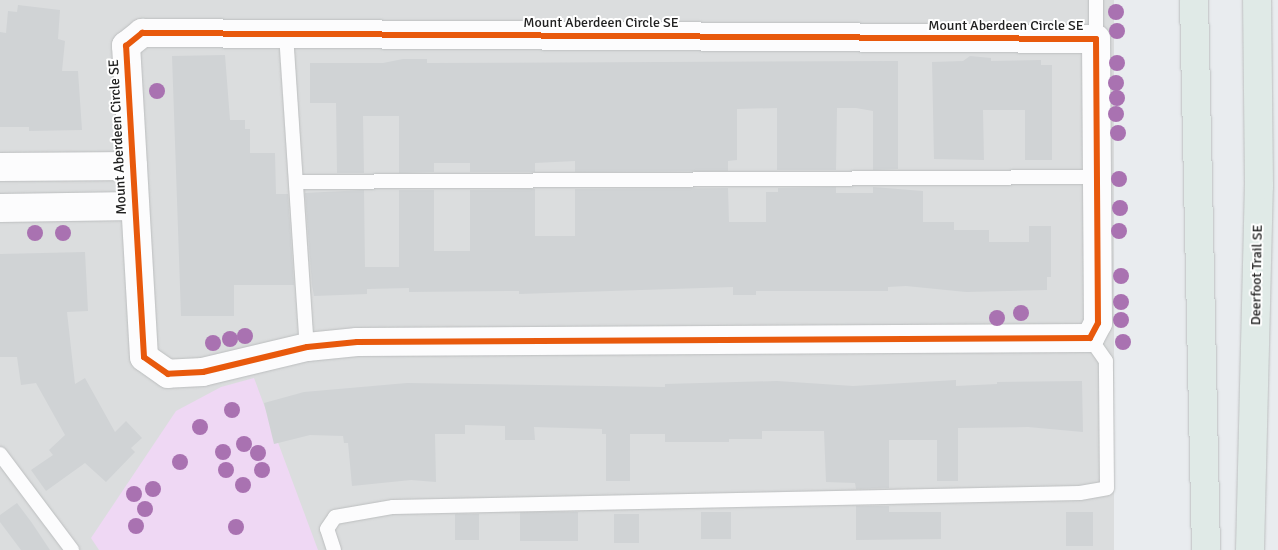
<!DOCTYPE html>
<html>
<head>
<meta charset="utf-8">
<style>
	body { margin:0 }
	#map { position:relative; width:1278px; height:550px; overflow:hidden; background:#e9ecef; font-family:Signika,sans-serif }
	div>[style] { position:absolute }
	.residential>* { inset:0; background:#dbddde; transform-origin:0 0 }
	.park>* { inset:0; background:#efd8f4 }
	.building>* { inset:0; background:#d0d3d5; transform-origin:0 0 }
	.roads { filter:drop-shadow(0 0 1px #bcbebf) drop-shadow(0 0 1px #bcbebf) }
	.lane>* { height:14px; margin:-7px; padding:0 7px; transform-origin:7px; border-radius:7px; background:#fcfcfd }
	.street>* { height:28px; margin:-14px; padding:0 14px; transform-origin:14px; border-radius:14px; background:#fcfcfd }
	.highway>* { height:28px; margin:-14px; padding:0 14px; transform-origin:14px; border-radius:14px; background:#e0eae7 }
	.cycleway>* { height:6px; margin:-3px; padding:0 3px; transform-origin:3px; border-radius:3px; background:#e8590c }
	.trees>* { width:16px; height:16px; margin:-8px; border-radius:50%; background:#a972b1 }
	span { translate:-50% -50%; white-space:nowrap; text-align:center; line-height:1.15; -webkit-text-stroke:4px #fff; paint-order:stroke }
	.street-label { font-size:14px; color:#212121 }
</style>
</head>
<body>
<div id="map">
	<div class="residential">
		<div style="left:0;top:0;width:1114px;height:550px"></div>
	</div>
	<div class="park">
		<div style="clip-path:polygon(254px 378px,318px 550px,99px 550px,91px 538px,176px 411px,221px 387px)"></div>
	</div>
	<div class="building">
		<div style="clip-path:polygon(18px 5px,60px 10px,58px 39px,65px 41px,62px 71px,78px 71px,82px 130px,29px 131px,29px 127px,0 127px,0 32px,6px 33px,8px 11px,17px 12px)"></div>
		<div style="clip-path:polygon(225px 55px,230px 120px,245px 120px,245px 129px,250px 129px,250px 153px,275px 153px,276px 194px,288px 194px,294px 285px,234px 285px,234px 316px,181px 316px,172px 56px)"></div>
		<div style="clip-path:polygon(970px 56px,991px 58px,991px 61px,1041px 60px,1041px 65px,1052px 65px,1052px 160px,1025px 160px,1025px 110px,983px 110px,984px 160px,934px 159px,932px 62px,963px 61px)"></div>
		<div style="clip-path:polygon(403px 59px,427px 59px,427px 63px,898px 61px,898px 169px,873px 170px,873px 111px,856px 108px,837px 108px,836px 170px,777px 170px,777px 108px,737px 109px,737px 160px,728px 161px,728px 171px,575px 172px,575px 161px,535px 163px,535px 172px,470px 172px,470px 163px,434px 163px,434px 172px,399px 173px,399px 116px,363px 116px,364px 173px,337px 173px,336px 103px,310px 103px,310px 63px,383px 63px)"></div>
		<div style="clip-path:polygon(836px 187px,836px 193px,873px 193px,873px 187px,923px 191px,923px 222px,954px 222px,954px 230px,989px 230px,989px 242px,1029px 242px,1029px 226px,1051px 226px,1051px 277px,1047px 277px,1047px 290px,966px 292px,906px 286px,888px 287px,888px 291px,756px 291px,756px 295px,733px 295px,733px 287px,519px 294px,519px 291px,508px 291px,409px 292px,409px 288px,367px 289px,367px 294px,314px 296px,312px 285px,305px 193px,364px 190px,365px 267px,399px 267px,399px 190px,434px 190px,434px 251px,470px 251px,470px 190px,535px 189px,535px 236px,575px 236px,575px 189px,728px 188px,729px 222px,766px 222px,766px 192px,778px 192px,778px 188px)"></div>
		<div style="clip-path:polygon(85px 252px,88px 311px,67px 312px,75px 384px,85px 378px,115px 432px,126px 421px,142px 438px,131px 448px,135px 452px,106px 482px,85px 463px,46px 491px,31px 470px,53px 455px,49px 450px,65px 435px,36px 383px,21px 385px,17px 357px,0 357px,0 254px)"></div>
		<div style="clip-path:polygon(956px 380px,956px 386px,997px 384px,997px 382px,1082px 381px,1083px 432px,1028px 427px,958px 428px,958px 481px,937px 481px,937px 440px,889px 440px,889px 488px,856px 489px,855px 483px,826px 482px,824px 431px,762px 431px,762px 439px,729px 439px,729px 442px,665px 442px,665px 434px,630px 434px,630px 481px,606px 481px,606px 434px,602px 434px,602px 429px,534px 427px,535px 440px,505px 440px,505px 426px,465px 425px,465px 434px,435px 434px,436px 482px,411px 480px,352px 486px,348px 443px,344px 443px,343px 436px,310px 435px,274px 444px,264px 403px,304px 392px,407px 383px,665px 387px,665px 384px,777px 381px,853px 386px)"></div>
		<div style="clip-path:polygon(17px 503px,32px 523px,50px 550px,21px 550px,0 522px,0 515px)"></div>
		<div style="clip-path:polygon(856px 506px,889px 506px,889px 512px,941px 512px,941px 539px,856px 540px)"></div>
		<div style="left:578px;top:512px;width:29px;height:58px;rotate:90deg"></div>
		<div style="left:701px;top:512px;width:30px;height:27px"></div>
		<div style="left:1066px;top:512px;width:27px;height:34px"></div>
		<div style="left:455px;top:514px;width:24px;height:26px"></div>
		<div style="left:614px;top:514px;width:25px;height:29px"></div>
	</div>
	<div class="roads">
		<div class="lane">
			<div style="left:1096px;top:0;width:39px;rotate:90deg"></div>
			<div style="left:286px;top:34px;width:314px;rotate:86.2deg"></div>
			<div style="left:296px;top:182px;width:800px;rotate:-0.36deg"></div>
			<div style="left:0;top:454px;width:120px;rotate:53.1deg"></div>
			<div style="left:334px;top:550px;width:22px;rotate:-108deg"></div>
			<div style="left:327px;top:529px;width:14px;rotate:-56deg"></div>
			<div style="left:335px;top:517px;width:59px;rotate:-9.8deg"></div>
			<div style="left:393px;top:507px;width:687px;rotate:-1.17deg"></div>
			<div style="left:1080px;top:493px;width:27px;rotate:-10deg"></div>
			<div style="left:1107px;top:488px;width:127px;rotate:-90.5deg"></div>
			<div style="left:1106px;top:361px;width:28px;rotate:-125deg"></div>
		</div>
		<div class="street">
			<div style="left:142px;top:33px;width:954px;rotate:0.36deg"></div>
			<div style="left:1096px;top:39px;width:284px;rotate:89.6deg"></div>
			<div style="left:1098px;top:323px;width:17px;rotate:118deg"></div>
			<div style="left:1090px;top:338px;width:733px;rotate:179.69deg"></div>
			<div style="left:357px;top:342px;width:50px;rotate:174.3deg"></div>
			<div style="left:307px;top:347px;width:107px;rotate:166.5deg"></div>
			<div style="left:203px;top:372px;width:35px;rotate:177deg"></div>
			<div style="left:168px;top:374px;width:29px;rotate:-145deg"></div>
			<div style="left:144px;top:357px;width:312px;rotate:-93.3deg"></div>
			<div style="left:126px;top:46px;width:21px;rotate:-39deg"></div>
			<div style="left:0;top:167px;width:133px;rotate:-0.4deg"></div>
			<div style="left:0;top:208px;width:135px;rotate:-0.8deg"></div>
		</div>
		<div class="highway">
			<div style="left:1194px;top:0;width:550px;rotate:88.75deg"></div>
			<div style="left:1250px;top:550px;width:364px;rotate:-88.6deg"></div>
			<div style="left:1259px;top:186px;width:186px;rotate:-90.6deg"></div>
		</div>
	</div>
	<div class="cycleway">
		<div style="left:142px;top:33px;width:954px;rotate:0.36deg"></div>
		<div style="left:1096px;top:39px;width:284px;rotate:89.6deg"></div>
		<div style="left:1098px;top:323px;width:17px;rotate:118deg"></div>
		<div style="left:1090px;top:338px;width:733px;rotate:179.69deg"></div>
		<div style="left:357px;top:342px;width:50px;rotate:174.3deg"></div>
		<div style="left:307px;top:347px;width:107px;rotate:166.5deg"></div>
		<div style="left:203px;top:372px;width:35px;rotate:177deg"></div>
		<div style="left:168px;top:374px;width:29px;rotate:-145deg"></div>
		<div style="left:144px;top:357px;width:312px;rotate:-93.3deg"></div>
		<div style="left:126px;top:46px;width:21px;rotate:-39deg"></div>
	</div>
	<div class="trees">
		<div style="left:1116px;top:12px"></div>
		<div style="left:1117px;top:31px"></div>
		<div style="left:1117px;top:63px"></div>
		<div style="left:1116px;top:83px"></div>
		<div style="left:157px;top:91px"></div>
		<div style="left:1117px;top:98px"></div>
		<div style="left:1116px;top:114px"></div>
		<div style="left:1118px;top:133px"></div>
		<div style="left:1119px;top:179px"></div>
		<div style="left:1120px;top:208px"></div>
		<div style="left:1119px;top:231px"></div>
		<div style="left:35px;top:233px"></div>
		<div style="left:63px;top:233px"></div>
		<div style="left:1121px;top:276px"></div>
		<div style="left:1121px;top:302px"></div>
		<div style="left:1021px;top:313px"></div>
		<div style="left:997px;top:318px"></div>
		<div style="left:1121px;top:320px"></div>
		<div style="left:245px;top:336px"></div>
		<div style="left:230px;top:339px"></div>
		<div style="left:1123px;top:342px"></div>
		<div style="left:213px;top:343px"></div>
		<div style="left:232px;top:410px"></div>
		<div style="left:200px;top:427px"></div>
		<div style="left:244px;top:444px"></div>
		<div style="left:223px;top:452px"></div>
		<div style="left:258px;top:453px"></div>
		<div style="left:180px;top:462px"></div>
		<div style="left:226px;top:470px"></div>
		<div style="left:262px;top:470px"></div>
		<div style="left:243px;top:485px"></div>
		<div style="left:153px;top:489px"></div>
		<div style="left:134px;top:494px"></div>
		<div style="left:145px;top:509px"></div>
		<div style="left:136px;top:526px"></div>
		<div style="left:236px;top:527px"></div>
	</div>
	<div class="street-label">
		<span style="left:601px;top:23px">Mount Aberdeen Circle SE</span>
		<span style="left:1006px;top:26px">Mount Aberdeen Circle SE</span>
		<span style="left:118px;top:137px;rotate:-93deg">Mount Aberdeen Circle SE</span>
		<span style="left:1257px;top:275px;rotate:-89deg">Deerfoot Trail SE</span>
	</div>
</div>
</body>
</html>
